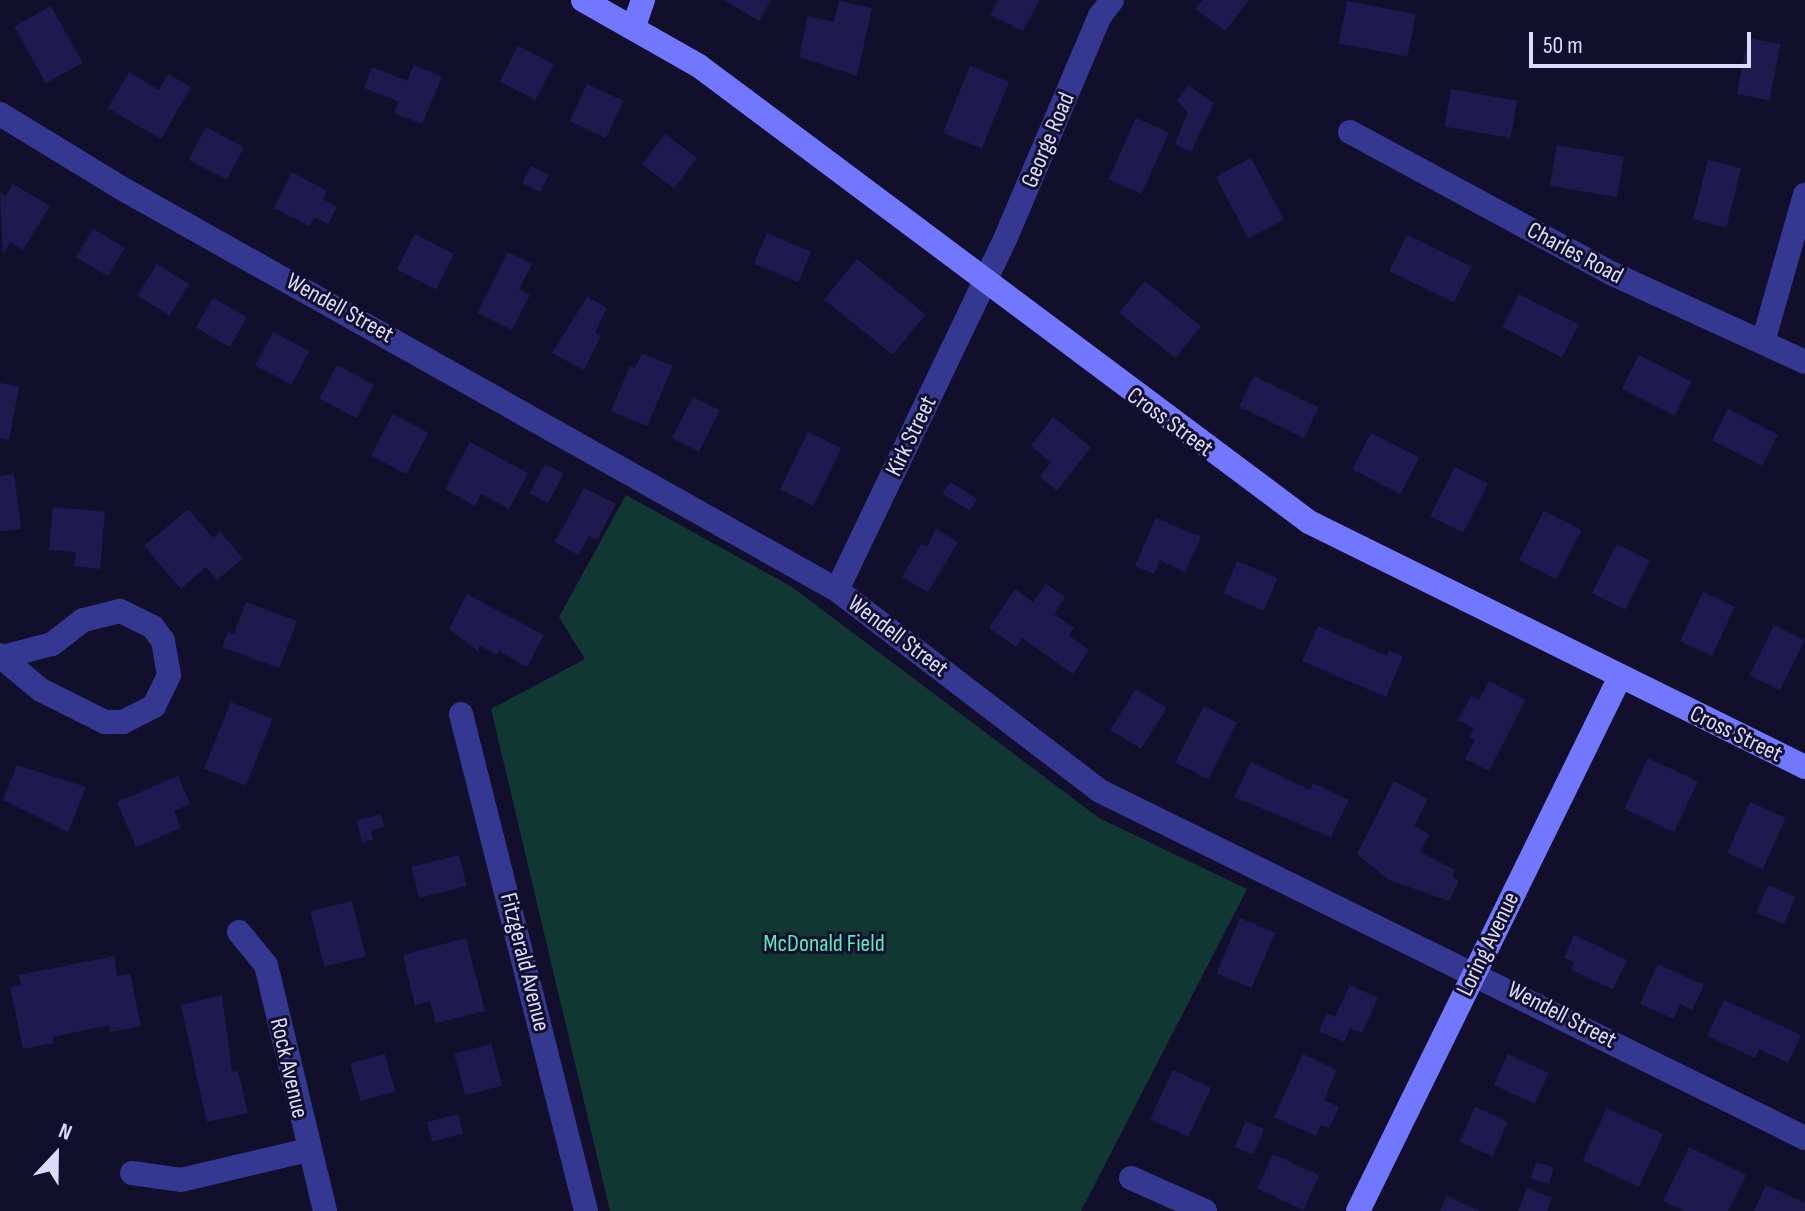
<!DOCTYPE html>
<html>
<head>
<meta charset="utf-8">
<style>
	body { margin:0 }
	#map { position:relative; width:1805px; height:1211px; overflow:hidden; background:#120f2d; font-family:"Sofia Sans Condensed",sans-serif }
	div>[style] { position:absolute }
	.green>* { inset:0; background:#113733 }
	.building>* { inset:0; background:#201950; transform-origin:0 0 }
	.street>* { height:24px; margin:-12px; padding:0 12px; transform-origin:12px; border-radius:12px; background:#353890 }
	.secondary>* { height:24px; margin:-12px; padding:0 12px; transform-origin:12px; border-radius:12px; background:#7178ff }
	span { translate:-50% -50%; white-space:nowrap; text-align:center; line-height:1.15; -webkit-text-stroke:6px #120f2d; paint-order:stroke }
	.street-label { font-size:24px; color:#dcdaff }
	.park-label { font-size:24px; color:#59ecbd }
	.north { position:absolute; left:16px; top:1115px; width:80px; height:80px; -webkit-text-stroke:6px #120f2d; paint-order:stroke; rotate:22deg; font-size:22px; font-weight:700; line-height:32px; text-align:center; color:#dcdaff }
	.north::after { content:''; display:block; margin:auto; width:28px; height:36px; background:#dcdaff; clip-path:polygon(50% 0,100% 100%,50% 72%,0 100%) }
	.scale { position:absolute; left:1529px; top:32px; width:222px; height:36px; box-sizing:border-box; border:4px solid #dcdaff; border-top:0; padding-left:10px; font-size:24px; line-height:28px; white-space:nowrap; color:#dcdaff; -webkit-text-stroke:6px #120f2d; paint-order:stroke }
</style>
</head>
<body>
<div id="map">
	<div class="green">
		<div style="clip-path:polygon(626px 495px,792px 587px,1099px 818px,1247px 889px,1081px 1211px,610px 1211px,491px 709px,585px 659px,559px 617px)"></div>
	</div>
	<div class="building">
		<div style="clip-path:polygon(724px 0,771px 0,759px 21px)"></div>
		<div style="clip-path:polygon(998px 0,1039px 0,1023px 31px,990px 15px)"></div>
		<div style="clip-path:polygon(1202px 0,1249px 0,1225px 31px,1196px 9px)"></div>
		<div style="clip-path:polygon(839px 1px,872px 8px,857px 76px,799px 57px,808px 16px,834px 22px)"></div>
		<div style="left:1347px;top:1px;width:70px;height:43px;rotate:11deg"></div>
		<div style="left:51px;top:6px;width:65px;height:42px;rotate:61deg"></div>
		<div style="left:1748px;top:38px;width:33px;height:57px;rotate:11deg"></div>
		<div style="left:518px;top:46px;width:40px;height:40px;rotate:27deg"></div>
		<div style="clip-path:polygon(414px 65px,442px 77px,422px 124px,394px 113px,399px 102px,364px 88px,372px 67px,407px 81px)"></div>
		<div style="left:970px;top:66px;width:42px;height:72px;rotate:22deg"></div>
		<div style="clip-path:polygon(129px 72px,159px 90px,168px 74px,191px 87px,161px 139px,108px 108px)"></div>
		<div style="left:587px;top:84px;width:40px;height:41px;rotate:25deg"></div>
		<div style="clip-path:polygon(1188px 85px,1214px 103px,1191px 152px,1175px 144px,1188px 112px,1177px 101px)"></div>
		<div style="left:1451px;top:89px;width:67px;height:38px;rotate:10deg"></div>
		<div style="left:1136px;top:118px;width:36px;height:67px;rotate:24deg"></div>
		<div style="left:206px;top:127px;width:43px;height:37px;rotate:28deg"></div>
		<div style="left:665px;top:134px;width:40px;height:38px;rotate:37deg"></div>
		<div style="left:1557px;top:145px;width:68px;height:41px;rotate:10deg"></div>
		<div style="left:1251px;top:158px;width:70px;height:40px;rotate:62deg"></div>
		<div style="left:1708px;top:160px;width:34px;height:61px;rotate:14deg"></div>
		<div style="left:531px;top:166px;width:20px;height:19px;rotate:27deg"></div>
		<div style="clip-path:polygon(292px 172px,327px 191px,323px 199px,337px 207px,328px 224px,314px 217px,310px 226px,274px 208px)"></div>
		<div style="clip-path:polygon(13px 184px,50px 206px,23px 250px,10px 242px,3px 254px,0 193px,6px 196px)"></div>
		<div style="left:93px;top:229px;width:37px;height:33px;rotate:31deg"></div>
		<div style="left:767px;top:233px;width:48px;height:33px;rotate:23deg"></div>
		<div style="left:415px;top:234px;width:44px;height:40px;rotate:27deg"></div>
		<div style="left:1407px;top:235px;width:72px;height:40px;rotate:26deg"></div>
		<div style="clip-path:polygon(508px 252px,532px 264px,519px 289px,530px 295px,512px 330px,477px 313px)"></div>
		<div style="left:857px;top:259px;width:88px;height:52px;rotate:39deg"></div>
		<div style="left:157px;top:264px;width:38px;height:37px;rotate:32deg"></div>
		<div style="left:1145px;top:281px;width:72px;height:41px;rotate:39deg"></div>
		<div style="left:1519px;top:294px;width:67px;height:37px;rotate:27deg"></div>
		<div style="clip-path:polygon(587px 297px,607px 308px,595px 333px,601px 336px,584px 370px,552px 353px)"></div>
		<div style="left:213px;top:298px;width:39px;height:34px;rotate:30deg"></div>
		<div style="left:273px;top:332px;width:41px;height:38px;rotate:28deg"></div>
		<div style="clip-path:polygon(642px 353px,673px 366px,647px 426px,611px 411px,630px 366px,635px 368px)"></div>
		<div style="left:1639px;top:355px;width:59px;height:38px;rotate:27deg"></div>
		<div style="left:337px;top:365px;width:42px;height:38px;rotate:28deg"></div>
		<div style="left:1254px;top:376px;width:72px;height:34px;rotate:26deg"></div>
		<div style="clip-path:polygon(0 383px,19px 386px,9px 440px,0 438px)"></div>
		<div style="left:693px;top:397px;width:30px;height:46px;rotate:27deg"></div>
		<div style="left:1728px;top:409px;width:56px;height:35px;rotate:27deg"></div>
		<div style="left:393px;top:414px;width:40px;height:47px;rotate:28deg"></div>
		<div style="clip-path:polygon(1053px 417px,1091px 447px,1057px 491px,1040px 477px,1051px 462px,1031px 446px)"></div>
		<div style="left:808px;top:432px;width:37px;height:64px;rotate:26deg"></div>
		<div style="left:1371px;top:433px;width:54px;height:41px;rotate:27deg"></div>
		<div style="clip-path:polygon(470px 442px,528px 473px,509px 509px,481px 494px,475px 506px,445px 489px)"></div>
		<div style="left:545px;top:464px;width:21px;height:33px;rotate:28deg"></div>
		<div style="left:1455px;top:467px;width:37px;height:55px;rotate:27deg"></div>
		<div style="clip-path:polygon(14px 474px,21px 529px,0 531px,0 476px)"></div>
		<div style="left:950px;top:482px;width:32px;height:14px;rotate:32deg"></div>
		<div style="clip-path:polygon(584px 488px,616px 504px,597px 540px,589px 536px,578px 555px,555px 542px)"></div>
		<div style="clip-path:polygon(53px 507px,105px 512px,100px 569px,74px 566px,76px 552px,49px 550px)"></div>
		<div style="clip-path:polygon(188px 509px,213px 538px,220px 532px,243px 558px,217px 580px,206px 567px,181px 589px,144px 546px)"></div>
		<div style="left:1544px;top:511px;width:42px;height:55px;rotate:27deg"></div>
		<div style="clip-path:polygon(1156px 518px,1201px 537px,1185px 572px,1160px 560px,1154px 574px,1135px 566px)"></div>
		<div style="clip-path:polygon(936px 529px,958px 542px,928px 592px,902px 577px,921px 544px,927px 547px)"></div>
		<div style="left:1617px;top:544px;width:37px;height:55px;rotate:27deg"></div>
		<div style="left:1237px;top:561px;width:44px;height:35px;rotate:23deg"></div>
		<div style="clip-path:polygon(1046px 584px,1065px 597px,1054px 614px,1074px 628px,1069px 636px,1089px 650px,1073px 674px,1022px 638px,1016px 647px,989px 628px,1015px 589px,1033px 602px)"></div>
		<div style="left:1703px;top:592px;width:35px;height:54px;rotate:25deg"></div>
		<div style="clip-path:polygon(467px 594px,544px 635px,527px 667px,499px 651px,497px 655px,480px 646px,478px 651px,449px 629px)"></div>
		<div style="clip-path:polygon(246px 602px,297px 621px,279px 668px,222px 647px,228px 632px,234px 634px)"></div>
		<div style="left:1774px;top:625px;width:34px;height:56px;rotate:26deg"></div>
		<div style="clip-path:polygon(1318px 626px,1387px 656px,1389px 651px,1403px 656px,1386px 697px,1302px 661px)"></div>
		<div style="clip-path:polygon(1489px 681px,1525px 700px,1489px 771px,1465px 759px,1475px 740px,1469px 737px,1474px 728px,1458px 720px,1471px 696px,1479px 700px)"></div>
		<div style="left:1136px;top:689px;width:36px;height:48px;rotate:32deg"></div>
		<div style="left:231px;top:702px;width:45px;height:72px;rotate:22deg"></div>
		<div style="left:1204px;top:706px;width:37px;height:63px;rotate:27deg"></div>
		<div style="left:1648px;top:758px;width:55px;height:56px;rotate:25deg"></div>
		<div style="clip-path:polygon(1251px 762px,1310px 790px,1313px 783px,1349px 800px,1331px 837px,1234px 797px)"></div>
		<div style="clip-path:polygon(17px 765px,86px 787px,68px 832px,3px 800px)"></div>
		<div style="clip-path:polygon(178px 776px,190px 804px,174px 811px,181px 828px,136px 847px,117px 802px)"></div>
		<div style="clip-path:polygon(1394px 781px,1428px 799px,1414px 826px,1429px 834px,1420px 852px,1455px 870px,1452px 877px,1459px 881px,1449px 901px,1389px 880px,1357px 854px)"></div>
		<div style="left:1750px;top:802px;width:39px;height:56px;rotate:24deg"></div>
		<div style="clip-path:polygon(381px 814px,384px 827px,371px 830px,373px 840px,362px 842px,357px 820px)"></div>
		<div style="left:459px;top:855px;width:32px;height:49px;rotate:76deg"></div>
		<div style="left:1768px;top:885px;width:30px;height:30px;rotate:23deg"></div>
		<div style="left:352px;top:901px;width:57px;height:43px;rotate:76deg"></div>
		<div style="left:1240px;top:918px;width:38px;height:60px;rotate:23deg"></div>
		<div style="clip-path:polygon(1574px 935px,1627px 960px,1613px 989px,1571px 970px,1574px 962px,1564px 958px)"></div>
		<div style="clip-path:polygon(466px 938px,485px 1011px,436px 1023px,430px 1001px,415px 1005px,403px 955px)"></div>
		<div style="clip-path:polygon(114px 956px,117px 976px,130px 974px,141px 1026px,110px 1032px,109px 1025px,53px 1037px,54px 1043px,23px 1049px,10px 987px,21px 985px,19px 975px)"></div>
		<div style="clip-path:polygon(1658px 964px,1704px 985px,1692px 1010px,1680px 1004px,1674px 1019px,1640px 1004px)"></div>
		<div style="clip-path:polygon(1350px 985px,1378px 998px,1362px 1033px,1350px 1028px,1344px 1042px,1319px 1031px,1327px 1013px,1335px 1017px)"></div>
		<div style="clip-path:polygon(222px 995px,232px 1072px,238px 1071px,248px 1113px,207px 1122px,181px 1005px)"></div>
		<div style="clip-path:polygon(1724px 1000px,1801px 1035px,1788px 1063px,1759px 1049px,1755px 1058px,1707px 1036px)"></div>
		<div style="left:491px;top:1044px;width:43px;height:38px;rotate:75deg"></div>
		<div style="left:385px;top:1054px;width:39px;height:36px;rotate:75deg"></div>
		<div style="clip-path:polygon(1303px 1054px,1337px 1070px,1324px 1100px,1339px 1107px,1329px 1128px,1321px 1125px,1316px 1136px,1274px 1117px)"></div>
		<div style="left:1508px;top:1054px;width:45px;height:34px;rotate:25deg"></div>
		<div style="left:1173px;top:1070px;width:42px;height:54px;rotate:25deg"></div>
		<div style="left:1475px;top:1107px;width:36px;height:38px;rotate:24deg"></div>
		<div style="left:1607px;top:1108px;width:62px;height:58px;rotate:25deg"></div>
		<div style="left:458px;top:1114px;width:20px;height:32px;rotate:75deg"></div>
		<div style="left:1246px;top:1121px;width:20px;height:28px;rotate:24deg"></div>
		<div style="clip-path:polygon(1689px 1147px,1746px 1175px,1728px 1211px,1684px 1211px,1663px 1201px)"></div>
		<div style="left:1273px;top:1154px;width:51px;height:38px;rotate:25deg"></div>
		<div style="left:1536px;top:1162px;width:19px;height:17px;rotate:18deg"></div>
		<div style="clip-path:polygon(1766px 1185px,1805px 1203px,1805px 1211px,1754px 1211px)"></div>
		<div style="clip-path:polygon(1527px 1188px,1552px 1198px,1547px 1211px,1518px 1211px)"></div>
		<div style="clip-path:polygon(1447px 1196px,1480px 1211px,1440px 1211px)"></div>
	</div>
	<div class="street">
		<div style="left:0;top:114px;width:144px;rotate:31.4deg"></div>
		<div style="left:123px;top:189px;width:819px;rotate:29.32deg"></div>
		<div style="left:837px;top:590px;width:331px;rotate:37.4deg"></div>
		<div style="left:1100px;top:791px;width:786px;rotate:26.21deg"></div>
		<div style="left:1350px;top:132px;width:299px;rotate:28.4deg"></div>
		<div style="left:1613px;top:274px;width:211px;rotate:24.6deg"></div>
		<div style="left:1763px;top:342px;width:153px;rotate:-74.1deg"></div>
		<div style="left:837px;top:590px;width:391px;rotate:-64.4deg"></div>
		<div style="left:1006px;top:237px;width:240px;rotate:-67deg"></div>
		<div style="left:1100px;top:16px;width:20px;rotate:-53deg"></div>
		<div style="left:0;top:655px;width:3px;rotate:45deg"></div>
		<div style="left:2px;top:657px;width:12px;rotate:42deg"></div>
		<div style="left:11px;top:665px;width:39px;rotate:40deg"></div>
		<div style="left:41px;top:690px;width:72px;rotate:26.6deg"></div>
		<div style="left:105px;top:722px;width:18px"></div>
		<div style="left:123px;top:722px;width:35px;rotate:-27deg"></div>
		<div style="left:154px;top:706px;width:34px;rotate:-64deg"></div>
		<div style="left:169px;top:675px;width:35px;rotate:-100deg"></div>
		<div style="left:163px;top:641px;width:17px;rotate:-126deg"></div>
		<div style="left:153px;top:627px;width:37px;rotate:-154deg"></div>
		<div style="left:120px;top:611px;width:38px;rotate:166deg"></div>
		<div style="left:83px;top:620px;width:39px;rotate:142deg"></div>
		<div style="left:52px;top:644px;width:52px;rotate:165.4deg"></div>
		<div style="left:461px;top:714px;width:512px;rotate:75.88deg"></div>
		<div style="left:239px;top:932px;width:43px;rotate:50.7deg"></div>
		<div style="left:266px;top:965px;width:253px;rotate:76.5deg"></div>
		<div style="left:132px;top:1173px;width:49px;rotate:8.1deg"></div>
		<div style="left:181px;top:1180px;width:130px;rotate:-13.3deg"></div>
		<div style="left:1131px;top:1178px;width:81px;rotate:24deg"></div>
	</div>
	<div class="secondary">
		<div style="left:583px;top:0;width:133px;rotate:29.6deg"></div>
		<div style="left:699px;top:66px;width:762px;rotate:36.78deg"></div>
		<div style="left:1309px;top:522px;width:553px;rotate:26.29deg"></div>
		<div style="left:634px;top:26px;width:28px;rotate:-71deg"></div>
		<div style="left:1358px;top:1211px;width:595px;rotate:-63.87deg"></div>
	</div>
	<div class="street-label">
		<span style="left:1048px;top:140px;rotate:-67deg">George Road</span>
		<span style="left:1575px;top:253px;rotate:28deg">Charles Road</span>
		<span style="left:340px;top:308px;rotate:29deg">Wendell Street</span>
		<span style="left:1170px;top:422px;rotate:36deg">Cross Street</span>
		<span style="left:911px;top:436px;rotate:-64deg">Kirk Street</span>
		<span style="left:898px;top:636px;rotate:37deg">Wendell Street</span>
		<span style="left:1736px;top:734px;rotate:26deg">Cross Street</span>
		<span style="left:1488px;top:944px;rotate:-64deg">Loring Avenue</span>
		<span style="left:525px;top:962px;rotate:76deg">Fitzgerald Avenue</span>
		<span style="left:1562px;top:1015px;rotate:27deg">Wendell Street</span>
		<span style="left:289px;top:1068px;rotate:77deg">Rock Avenue</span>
	</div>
	<div class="park-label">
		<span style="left:824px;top:944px">McDonald Field</span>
	</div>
	<div class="north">N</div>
	<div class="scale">50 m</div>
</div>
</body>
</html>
